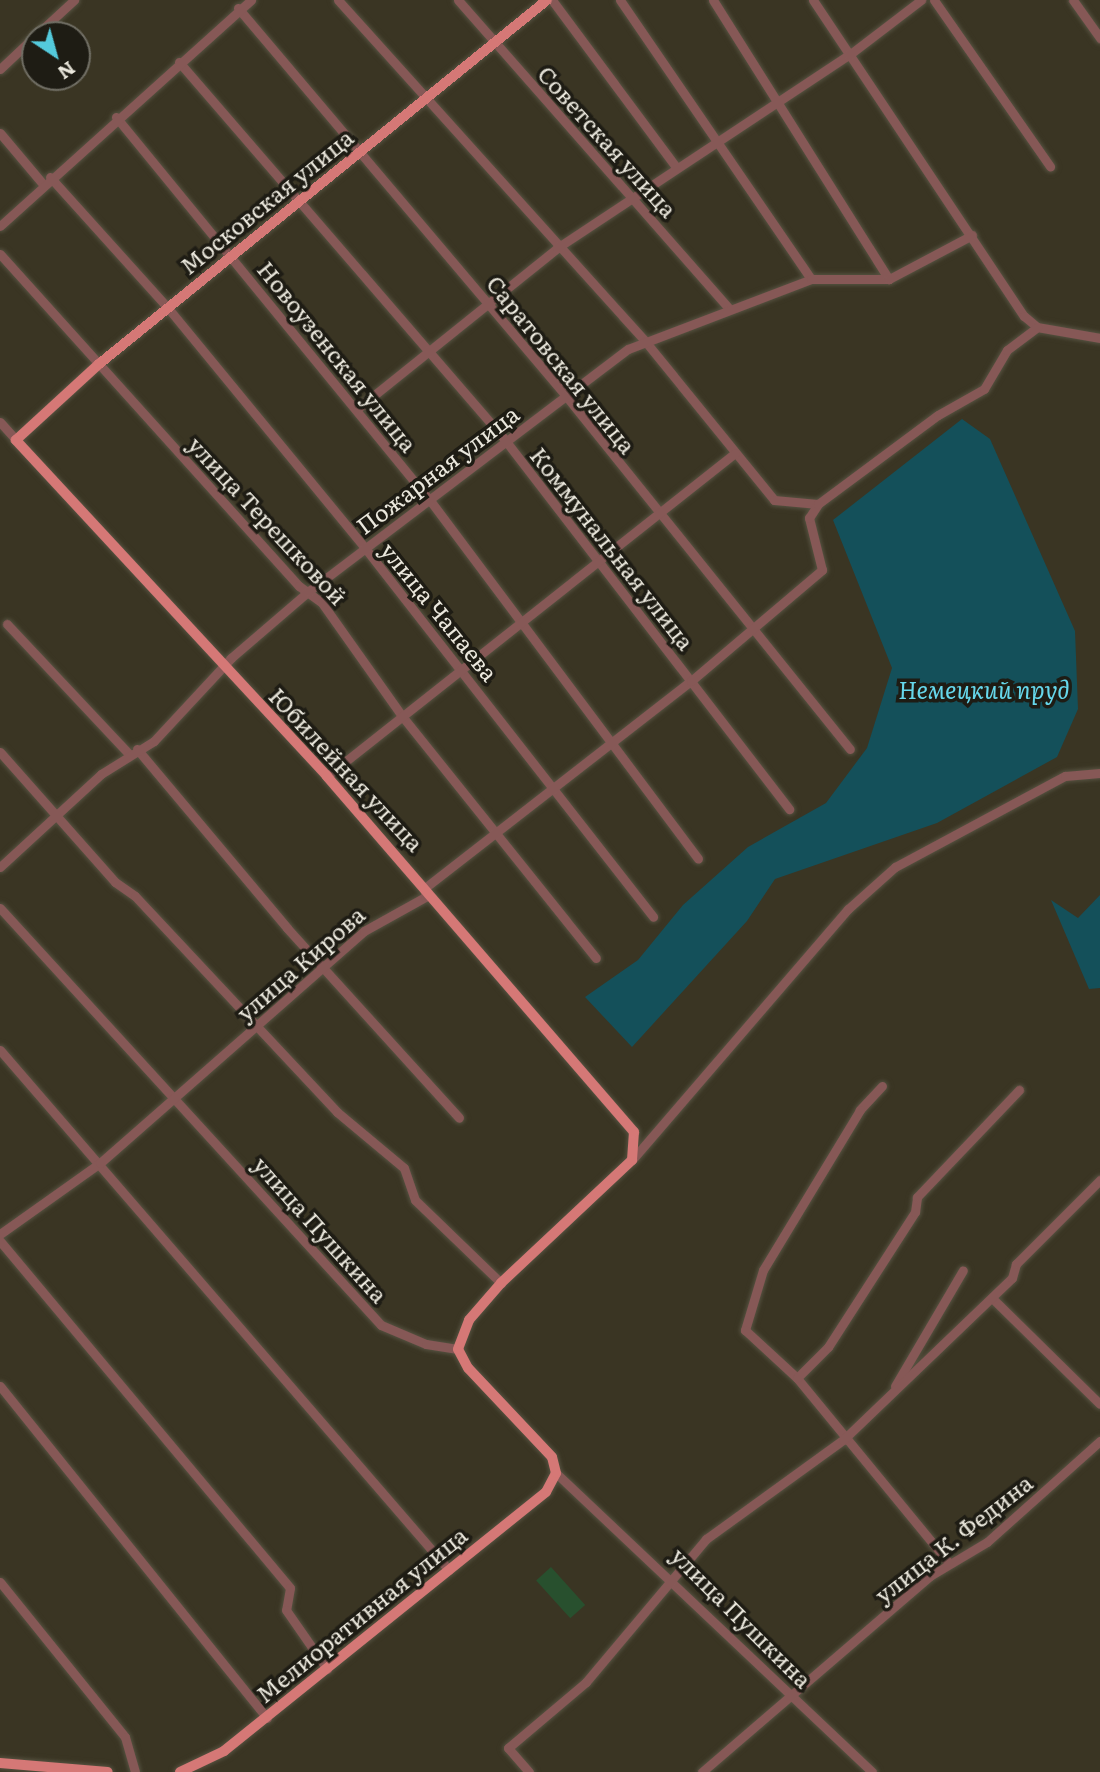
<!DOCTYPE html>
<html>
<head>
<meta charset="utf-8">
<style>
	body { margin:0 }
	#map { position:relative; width:1100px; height:1772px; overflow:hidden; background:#3a3523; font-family:Literata,serif }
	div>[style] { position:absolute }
	.green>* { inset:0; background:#28502e; transform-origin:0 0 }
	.water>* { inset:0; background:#14505a }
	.roads { filter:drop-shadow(0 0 2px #565241) drop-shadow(0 0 2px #565241) }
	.minor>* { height:9px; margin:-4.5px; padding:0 4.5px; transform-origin:4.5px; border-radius:4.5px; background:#865856 }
	.major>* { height:10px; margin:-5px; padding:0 5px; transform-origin:5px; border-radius:5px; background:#d57876 }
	span { translate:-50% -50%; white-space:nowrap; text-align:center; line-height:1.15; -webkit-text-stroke:7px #1e1c14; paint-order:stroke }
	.street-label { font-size:23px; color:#ebe8dd }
	.water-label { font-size:24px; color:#66d7eb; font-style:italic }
	.north { position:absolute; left:21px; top:21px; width:70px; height:70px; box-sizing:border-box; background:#1e1c14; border:2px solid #706e64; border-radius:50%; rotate:144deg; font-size:19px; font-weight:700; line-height:28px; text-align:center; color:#ebe8dd }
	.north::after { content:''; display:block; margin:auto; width:24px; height:32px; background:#54cadc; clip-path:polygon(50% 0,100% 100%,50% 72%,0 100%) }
</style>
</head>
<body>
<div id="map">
	<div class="green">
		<div style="left:551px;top:1567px;width:51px;height:20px;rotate:48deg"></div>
	</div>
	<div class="water">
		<div style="clip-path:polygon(962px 419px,990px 439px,1075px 631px,1078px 709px,1057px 757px,937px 823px,775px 879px,747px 921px,632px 1047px,585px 997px,638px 960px,683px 905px,748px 847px,826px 803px,867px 748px,892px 668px,833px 520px)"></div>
		<div style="clip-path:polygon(1100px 895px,1100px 988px,1089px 989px,1051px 900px,1078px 918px)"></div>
	</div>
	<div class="roads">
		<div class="minor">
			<div style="left:338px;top:0;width:459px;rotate:48deg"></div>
			<div style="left:645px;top:341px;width:205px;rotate:50.9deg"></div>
			<div style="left:774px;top:500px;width:44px;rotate:5.2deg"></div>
			<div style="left:458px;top:0;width:410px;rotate:48.7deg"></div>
			<div style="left:552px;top:0;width:208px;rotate:53.4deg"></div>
			<div style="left:620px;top:0;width:338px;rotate:55.6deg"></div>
			<div style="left:713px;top:0;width:330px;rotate:57.8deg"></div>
			<div style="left:813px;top:0;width:380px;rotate:56.3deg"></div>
			<div style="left:1024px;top:316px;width:17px;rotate:40deg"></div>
			<div style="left:1037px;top:327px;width:64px;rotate:9.9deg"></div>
			<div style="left:934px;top:0;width:203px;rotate:55.1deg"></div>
			<div style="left:1073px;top:0;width:47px;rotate:54.6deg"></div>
			<div style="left:238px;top:8px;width:508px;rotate:49.79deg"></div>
			<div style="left:566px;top:396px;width:453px;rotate:51.2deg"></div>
			<div style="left:36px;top:35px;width:52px;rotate:-42.6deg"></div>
			<div style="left:179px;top:62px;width:499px;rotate:49.2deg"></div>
			<div style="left:505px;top:440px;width:466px;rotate:52.4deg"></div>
			<div style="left:0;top:69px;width:48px;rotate:-43.3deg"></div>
			<div style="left:116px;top:117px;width:494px;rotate:50.7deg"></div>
			<div style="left:429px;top:499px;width:449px;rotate:53.2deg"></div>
			<div style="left:0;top:133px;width:67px;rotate:49.9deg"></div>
			<div style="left:50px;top:177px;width:176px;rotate:48deg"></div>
			<div style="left:168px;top:308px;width:310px;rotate:50.6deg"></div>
			<div style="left:365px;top:548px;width:468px;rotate:52deg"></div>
			<div style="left:0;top:226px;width:338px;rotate:-42deg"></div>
			<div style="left:0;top:254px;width:447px;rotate:48deg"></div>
			<div style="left:299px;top:586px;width:29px;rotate:36deg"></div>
			<div style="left:322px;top:603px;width:138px;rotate:54.7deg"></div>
			<div style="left:402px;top:716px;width:310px;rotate:51.3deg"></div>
			<div style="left:357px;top:409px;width:257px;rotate:-38.8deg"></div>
			<div style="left:557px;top:248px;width:350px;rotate:-33.5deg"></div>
			<div style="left:849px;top:55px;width:91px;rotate:-37.4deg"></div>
			<div style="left:0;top:422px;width:24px;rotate:48deg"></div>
			<div style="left:7px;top:624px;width:177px;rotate:46.8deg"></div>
			<div style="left:137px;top:749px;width:234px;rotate:50deg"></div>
			<div style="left:287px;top:928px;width:256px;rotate:47.8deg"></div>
			<div style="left:0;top:752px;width:174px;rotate:48.5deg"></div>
			<div style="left:115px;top:882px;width:24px;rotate:35deg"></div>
			<div style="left:135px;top:896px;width:296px;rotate:46.9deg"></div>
			<div style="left:337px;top:1112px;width:87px;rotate:39.9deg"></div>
			<div style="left:404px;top:1168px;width:34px;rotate:71deg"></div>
			<div style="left:415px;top:1200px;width:120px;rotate:44deg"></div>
			<div style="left:327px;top:776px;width:520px;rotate:-38.37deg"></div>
			<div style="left:0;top:867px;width:137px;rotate:-42.6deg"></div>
			<div style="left:101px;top:774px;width:62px;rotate:-31.9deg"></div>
			<div style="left:154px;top:741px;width:113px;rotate:-47.1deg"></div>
			<div style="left:231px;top:658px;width:103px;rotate:-40.7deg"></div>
			<div style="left:309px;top:591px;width:400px;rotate:-37.2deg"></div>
			<div style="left:628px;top:349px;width:196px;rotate:-20.9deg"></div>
			<div style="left:811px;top:279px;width:78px"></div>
			<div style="left:889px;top:279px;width:94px;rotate:-27.9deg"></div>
			<div style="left:0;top:908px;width:565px;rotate:47.58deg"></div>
			<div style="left:381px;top:1325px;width:49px;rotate:22.9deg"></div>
			<div style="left:426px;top:1344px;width:32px;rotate:9deg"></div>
			<div style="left:0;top:1050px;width:687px;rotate:49.19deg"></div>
			<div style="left:882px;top:1086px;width:33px;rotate:133deg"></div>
			<div style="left:860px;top:1110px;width:187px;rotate:121.2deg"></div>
			<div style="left:763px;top:1270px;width:63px;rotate:106.7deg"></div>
			<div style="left:745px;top:1330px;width:71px;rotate:42.7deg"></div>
			<div style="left:797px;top:1378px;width:238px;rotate:50.6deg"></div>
			<div style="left:632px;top:1160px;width:331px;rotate:-49.3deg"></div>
			<div style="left:848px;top:909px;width:63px;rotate:-41.8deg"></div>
			<div style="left:895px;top:867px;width:193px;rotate:-28.2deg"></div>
			<div style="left:1065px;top:776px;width:35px;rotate:-5deg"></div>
			<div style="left:0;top:1234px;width:123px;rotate:-35.4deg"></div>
			<div style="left:100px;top:1163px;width:351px;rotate:-41.3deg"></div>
			<div style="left:364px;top:931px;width:70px;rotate:-29.1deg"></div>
			<div style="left:425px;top:897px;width:10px;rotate:-84deg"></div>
			<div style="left:426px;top:887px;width:336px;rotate:-37.9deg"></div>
			<div style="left:691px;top:681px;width:172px;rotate:-40.3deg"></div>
			<div style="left:822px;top:570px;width:54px;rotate:-104deg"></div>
			<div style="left:809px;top:518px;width:17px;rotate:-57deg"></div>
			<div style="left:818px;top:504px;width:149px;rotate:-36.6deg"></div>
			<div style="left:938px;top:415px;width:53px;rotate:-29.5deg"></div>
			<div style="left:984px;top:389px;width:45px;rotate:-59.5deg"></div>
			<div style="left:1007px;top:350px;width:38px;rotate:-37deg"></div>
			<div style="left:0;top:1241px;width:452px;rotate:50.1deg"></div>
			<div style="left:290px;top:1588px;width:22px;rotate:100deg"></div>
			<div style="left:286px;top:1610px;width:72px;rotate:55.2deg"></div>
			<div style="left:992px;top:1298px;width:151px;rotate:44.5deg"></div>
			<div style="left:797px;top:1378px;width:44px;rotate:-45deg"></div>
			<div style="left:828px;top:1347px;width:161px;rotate:-57.2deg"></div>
			<div style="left:915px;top:1212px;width:15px;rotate:-82deg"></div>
			<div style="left:917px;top:1197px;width:148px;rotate:-46.4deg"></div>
			<div style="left:0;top:1386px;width:426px;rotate:51.2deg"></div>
			<div style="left:895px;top:1386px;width:134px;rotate:-59.6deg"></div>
			<div style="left:556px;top:1473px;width:435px;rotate:43.4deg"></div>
			<div style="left:0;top:1582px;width:199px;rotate:51.1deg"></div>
			<div style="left:125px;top:1737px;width:36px;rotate:74deg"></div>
			<div style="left:529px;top:1772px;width:32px;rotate:-131deg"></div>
			<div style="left:508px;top:1748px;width:102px;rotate:-40.2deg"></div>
			<div style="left:586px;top:1682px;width:187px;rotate:-50deg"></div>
			<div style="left:706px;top:1539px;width:169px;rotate:-35.9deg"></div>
			<div style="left:843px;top:1440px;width:234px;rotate:-43.8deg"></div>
			<div style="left:1012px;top:1278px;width:15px;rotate:-74deg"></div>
			<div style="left:1016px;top:1264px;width:119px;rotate:-45deg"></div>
			<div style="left:702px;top:1772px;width:301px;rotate:-40.7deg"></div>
			<div style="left:930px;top:1576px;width:66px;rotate:-30.8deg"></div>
			<div style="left:987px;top:1542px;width:152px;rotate:-41.8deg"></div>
		</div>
		<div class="major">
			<div style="left:0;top:1763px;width:108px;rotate:4.8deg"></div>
			<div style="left:180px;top:1772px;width:49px;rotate:-25.5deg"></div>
			<div style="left:224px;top:1751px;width:413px;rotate:-38.8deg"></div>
			<div style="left:546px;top:1492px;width:21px;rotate:-62deg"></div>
			<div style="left:556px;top:1473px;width:16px;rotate:-104deg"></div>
			<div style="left:552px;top:1457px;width:122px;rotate:-133.3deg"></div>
			<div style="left:468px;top:1368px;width:21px;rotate:-118deg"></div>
			<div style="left:458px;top:1349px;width:31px;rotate:-69deg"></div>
			<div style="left:469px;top:1320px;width:49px;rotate:-49.1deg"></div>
			<div style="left:501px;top:1283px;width:180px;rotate:-43.2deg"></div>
			<div style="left:632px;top:1160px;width:28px;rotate:-86deg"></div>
			<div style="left:634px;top:1132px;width:470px;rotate:-130.8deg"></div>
			<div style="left:327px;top:776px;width:458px;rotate:-132.8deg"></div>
			<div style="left:16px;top:440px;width:113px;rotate:-42.5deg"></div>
			<div style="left:99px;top:364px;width:577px;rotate:-39.09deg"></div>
		</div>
	</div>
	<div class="street-label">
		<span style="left:608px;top:141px;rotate:48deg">Советская улица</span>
		<span style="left:266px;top:201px;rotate:-39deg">Московская улица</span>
		<span style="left:338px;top:356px;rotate:51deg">Новоузенская улица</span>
		<span style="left:562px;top:364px;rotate:51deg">Саратовская улица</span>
		<span style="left:437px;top:469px;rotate:-37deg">Пожарная улица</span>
		<span style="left:268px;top:520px;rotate:47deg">улица Терешковой</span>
		<span style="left:613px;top:548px;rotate:52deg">Коммунальная улица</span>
		<span style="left:440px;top:611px;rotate:51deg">улица Чапаева</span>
		<span style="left:347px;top:769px;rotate:47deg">Юбилейная улица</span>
		<span style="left:300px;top:963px;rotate:-41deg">улица Кирова</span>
		<span style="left:321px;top:1229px;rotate:48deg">улица Пушкина</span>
		<span style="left:953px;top:1538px;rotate:-38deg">улица К. Федина</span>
		<span style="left:361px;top:1614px;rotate:-39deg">Мелиоративная улица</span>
		<span style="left:742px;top:1617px;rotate:45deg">улица Пушкина</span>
	</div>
	<div class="water-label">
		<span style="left:984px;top:689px">Немецкий пруд</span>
	</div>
	<div class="north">N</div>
</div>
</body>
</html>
